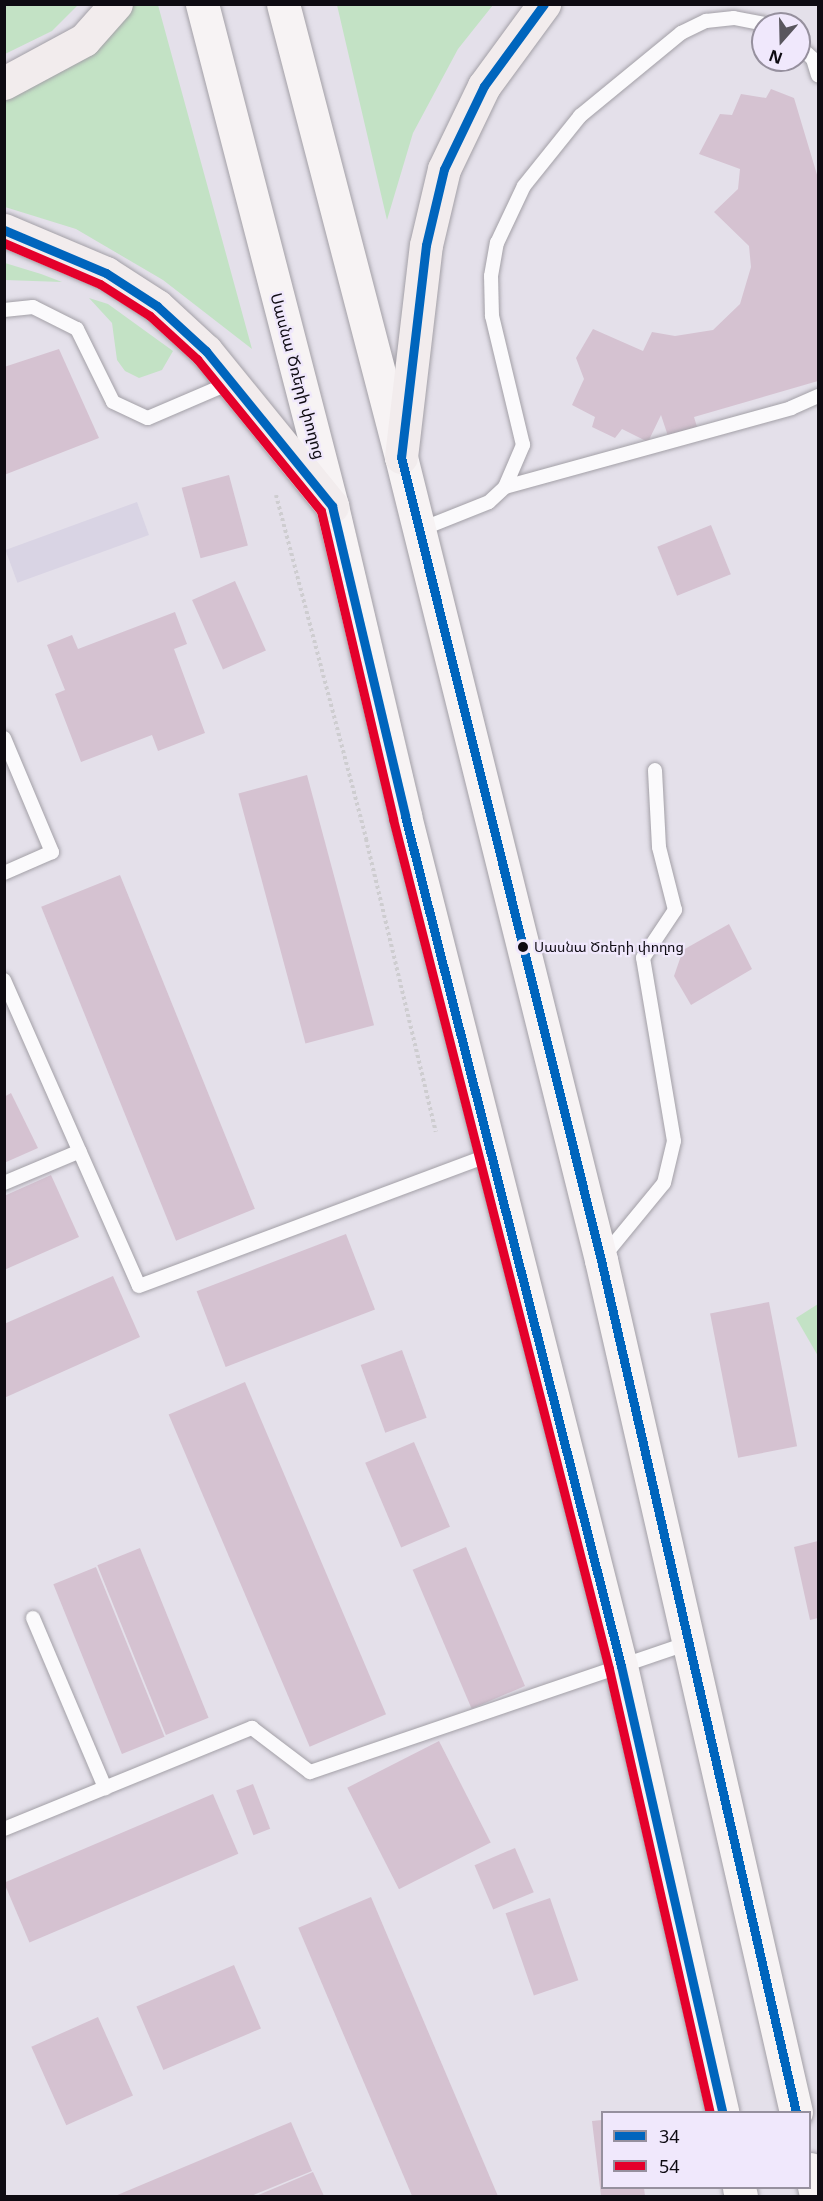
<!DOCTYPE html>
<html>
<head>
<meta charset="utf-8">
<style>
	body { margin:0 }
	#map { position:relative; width:823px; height:2201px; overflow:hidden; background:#e4e0ea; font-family:"Noto Sans","Noto Sans Armenian",sans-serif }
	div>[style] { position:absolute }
	.industrial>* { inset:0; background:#d9d4e4; transform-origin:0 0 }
	.green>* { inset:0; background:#c3e2c5 }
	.building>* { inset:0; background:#d5c2d1; transform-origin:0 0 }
	.path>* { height:4px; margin-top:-2px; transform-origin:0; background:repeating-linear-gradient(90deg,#cecdd0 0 3px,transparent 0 6px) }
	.roads { filter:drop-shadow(0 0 2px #a3a0a7) drop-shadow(0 0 2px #a3a0a7) }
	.lane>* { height:14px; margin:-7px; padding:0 7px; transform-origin:7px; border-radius:7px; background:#fbfafc }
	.secondary>* { height:33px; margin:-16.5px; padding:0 16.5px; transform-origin:16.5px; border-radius:16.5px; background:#f7f3f4 }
	.primary>* { height:33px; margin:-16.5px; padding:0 16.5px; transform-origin:16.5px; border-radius:16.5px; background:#f2eced }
	.bus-1>* { height:9px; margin:-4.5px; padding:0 4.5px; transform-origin:4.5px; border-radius:4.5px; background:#0065bd }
	.bus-2>* { height:9px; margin:-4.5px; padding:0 4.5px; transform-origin:4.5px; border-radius:4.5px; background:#e4002b }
	.dots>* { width:16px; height:16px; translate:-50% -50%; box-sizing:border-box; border:3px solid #f0e8fc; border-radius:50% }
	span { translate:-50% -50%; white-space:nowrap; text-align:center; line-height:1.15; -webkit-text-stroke:4.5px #f0e8fc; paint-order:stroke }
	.bus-label { font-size:14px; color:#0e0b12 }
	.left { translate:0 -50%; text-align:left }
	.street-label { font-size:16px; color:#0e0b12 }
	.frame { position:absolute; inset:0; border:6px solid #0e0b12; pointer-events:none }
	.legend { position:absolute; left:601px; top:2111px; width:210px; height:78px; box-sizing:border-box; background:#f0e8fc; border:2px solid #96909e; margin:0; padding:8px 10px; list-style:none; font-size:18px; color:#0e0b12 }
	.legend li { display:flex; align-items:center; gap:12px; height:30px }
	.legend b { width:30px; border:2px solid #96909e }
	.north { position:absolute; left:751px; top:12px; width:60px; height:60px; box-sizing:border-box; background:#f0e8fc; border:2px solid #96909e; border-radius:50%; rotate:200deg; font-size:16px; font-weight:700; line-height:24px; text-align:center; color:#0e0b12 }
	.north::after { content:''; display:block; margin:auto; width:21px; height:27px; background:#59565e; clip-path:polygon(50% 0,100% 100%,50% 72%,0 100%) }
</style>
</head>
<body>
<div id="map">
	<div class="industrial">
		<div style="left:137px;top:502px;width:35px;height:140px;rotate:70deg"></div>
	</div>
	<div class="green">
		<div style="clip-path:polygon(5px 4px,78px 4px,78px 5px,52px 31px,5px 54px)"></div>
		<div style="clip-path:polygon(132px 5px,158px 5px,252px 349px,163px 280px,76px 229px,5px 207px,5px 100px,77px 55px)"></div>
		<div style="clip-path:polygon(337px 5px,493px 5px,458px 49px,413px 133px,387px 220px)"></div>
		<div style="clip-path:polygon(5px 263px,41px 274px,62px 282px,5px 280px)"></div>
		<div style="clip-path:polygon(89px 298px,108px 304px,173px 351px,162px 370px,139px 378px,125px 371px,117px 360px,112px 323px)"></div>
		<div style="clip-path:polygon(818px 1304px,818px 1356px,796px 1318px)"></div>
	</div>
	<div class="building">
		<div style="clip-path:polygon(771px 89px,794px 98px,818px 178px,818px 381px,694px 417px,698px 430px,669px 439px,661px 415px,648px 442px,622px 429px,615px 438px,592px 427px,595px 417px,572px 405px,584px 379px,576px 358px,593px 329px,643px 351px,652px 332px,675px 336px,713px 330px,740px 304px,751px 267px,749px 246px,714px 212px,738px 189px,740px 169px,699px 154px,720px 114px,732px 115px,741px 94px,766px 98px)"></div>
		<div style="clip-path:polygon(59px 349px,99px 438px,4px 475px,4px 367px)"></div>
		<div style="left:229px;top:475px;width:73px;height:49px;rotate:75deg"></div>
		<div style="left:711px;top:525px;width:53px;height:58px;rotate:68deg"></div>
		<div style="left:235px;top:581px;width:76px;height:47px;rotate:66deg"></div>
		<div style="clip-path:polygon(175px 612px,187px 644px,174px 649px,205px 733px,158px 751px,152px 735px,81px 762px,55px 694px,65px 690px,47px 645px,72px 635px,78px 649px)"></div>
		<div style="left:307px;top:775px;width:259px;height:71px;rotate:75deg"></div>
		<div style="left:120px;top:875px;width:360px;height:85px;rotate:68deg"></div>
		<div style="clip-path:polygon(729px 924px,752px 969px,691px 1005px,674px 976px,683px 950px)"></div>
		<div style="clip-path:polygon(11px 1093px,38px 1148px,4px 1163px,4px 1097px)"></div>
		<div style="clip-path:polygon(51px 1175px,79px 1237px,4px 1270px,4px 1196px)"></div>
		<div style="left:346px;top:1234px;width:81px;height:160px;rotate:69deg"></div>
		<div style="clip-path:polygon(113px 1276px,140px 1337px,4px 1398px,4px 1324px)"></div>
		<div style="left:769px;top:1302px;width:147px;height:60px;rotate:79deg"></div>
		<div style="left:402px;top:1350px;width:72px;height:44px;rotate:70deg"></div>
		<div style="left:245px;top:1382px;width:361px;height:83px;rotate:67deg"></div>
		<div style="left:414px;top:1442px;width:92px;height:53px;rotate:67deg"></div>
		<div style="clip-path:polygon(818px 1541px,818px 1618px,810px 1620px,794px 1547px)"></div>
		<div style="left:466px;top:1547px;width:151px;height:58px;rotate:67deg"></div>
		<div style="left:140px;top:1548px;width:183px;height:46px;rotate:68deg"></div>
		<div style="left:96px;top:1567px;width:183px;height:46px;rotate:68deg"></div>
		<div style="left:439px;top:1741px;width:114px;height:103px;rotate:63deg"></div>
		<div style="left:253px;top:1784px;width:48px;height:18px;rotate:69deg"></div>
		<div style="left:213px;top:1794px;width:65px;height:227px;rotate:67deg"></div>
		<div style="left:515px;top:1848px;width:48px;height:44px;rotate:67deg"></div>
		<div style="left:371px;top:1897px;width:326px;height:79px;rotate:67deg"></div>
		<div style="left:550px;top:1898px;width:87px;height:47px;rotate:71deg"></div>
		<div style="left:234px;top:1965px;width:69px;height:106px;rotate:67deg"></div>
		<div style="left:98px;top:2017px;width:86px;height:73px;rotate:66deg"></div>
		<div style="clip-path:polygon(602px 2120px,602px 2188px,644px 2188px,645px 2196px,601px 2196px,592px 2121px)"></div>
		<div style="clip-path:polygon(291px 2122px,312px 2171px,251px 2196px,115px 2196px)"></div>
		<div style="clip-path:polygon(313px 2172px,324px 2196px,256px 2196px)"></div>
	</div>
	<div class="path">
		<div style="left:276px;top:495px;width:356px;rotate:75.3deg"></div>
		<div style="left:366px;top:839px;width:301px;rotate:76.6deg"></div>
	</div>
	<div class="roads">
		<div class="lane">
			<div style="left:799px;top:46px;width:19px;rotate:43deg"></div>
			<div style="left:813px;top:59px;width:17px;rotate:73deg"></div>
			<div style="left:4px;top:310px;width:29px;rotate:-6deg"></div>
			<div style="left:33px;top:307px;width:49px;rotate:26.6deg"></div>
			<div style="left:77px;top:329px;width:81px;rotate:63.7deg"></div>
			<div style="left:113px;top:402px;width:38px;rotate:25deg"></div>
			<div style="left:148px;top:418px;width:91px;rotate:-23.2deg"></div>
			<div style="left:505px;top:487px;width:297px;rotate:-15.4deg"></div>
			<div style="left:791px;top:408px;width:30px;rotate:-24deg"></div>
			<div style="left:419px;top:530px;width:75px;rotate:-21.8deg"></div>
			<div style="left:489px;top:502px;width:22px;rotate:-43deg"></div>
			<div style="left:505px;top:487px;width:46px;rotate:-66.8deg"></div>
			<div style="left:523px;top:445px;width:133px;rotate:-103.5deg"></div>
			<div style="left:492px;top:316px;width:40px;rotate:-91.4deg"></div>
			<div style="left:491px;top:276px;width:34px;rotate:-80deg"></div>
			<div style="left:497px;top:243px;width:63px;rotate:-64.7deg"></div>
			<div style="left:524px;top:186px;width:90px;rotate:-51.3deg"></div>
			<div style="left:580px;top:116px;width:131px;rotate:-39.4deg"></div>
			<div style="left:681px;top:33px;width:28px;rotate:-26deg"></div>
			<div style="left:706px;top:21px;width:28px;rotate:-6deg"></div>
			<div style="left:734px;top:18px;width:31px;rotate:11deg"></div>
			<div style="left:4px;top:738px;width:124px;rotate:67.2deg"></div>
			<div style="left:52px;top:852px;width:52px;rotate:156.4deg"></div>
			<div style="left:4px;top:980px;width:334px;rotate:66.2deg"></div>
			<div style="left:139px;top:1286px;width:377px;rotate:-20.5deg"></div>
			<div style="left:4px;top:1183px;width:82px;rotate:-22.8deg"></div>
			<div style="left:604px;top:1256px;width:94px;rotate:-50.6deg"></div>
			<div style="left:664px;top:1183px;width:43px;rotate:-76.6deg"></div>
			<div style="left:674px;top:1141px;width:186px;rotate:-99.6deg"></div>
			<div style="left:643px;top:958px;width:58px;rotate:-56.3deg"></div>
			<div style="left:675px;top:910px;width:65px;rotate:-104.3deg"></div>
			<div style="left:659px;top:847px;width:77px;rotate:-93deg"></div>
			<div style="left:33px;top:1618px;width:185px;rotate:67deg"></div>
			<div style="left:4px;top:1829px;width:268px;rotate:-22.2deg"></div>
			<div style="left:252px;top:1728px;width:73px;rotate:37.2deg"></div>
			<div style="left:310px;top:1772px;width:398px;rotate:-18.8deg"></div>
		</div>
		<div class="secondary">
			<div style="left:202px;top:4px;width:519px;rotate:75.48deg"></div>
			<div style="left:332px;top:506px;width:318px;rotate:76.7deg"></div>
			<div style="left:405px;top:816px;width:877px;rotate:75.74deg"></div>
			<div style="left:621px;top:1666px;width:457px;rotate:77.2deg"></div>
			<div style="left:283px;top:4px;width:468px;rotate:75.4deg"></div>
			<div style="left:401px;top:457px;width:828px;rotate:76.01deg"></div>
			<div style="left:601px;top:1260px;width:874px;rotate:77.11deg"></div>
			<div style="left:810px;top:2169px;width:28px;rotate:77deg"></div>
			<div style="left:739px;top:2188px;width:8px;rotate:76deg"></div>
		</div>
		<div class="primary">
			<div style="left:4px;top:83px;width:91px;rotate:-28.3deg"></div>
			<div style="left:84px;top:40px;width:48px;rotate:-48.4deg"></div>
			<div style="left:4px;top:230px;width:111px;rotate:22.9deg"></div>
			<div style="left:106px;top:273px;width:61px;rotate:32.9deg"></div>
			<div style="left:157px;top:306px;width:67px;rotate:42.6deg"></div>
			<div style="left:206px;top:351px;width:200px;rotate:50.9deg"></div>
			<div style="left:401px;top:457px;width:213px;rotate:-83.3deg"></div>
			<div style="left:426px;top:245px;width:78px;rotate:-76.7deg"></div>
			<div style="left:444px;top:169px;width:92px;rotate:-64.3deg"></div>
			<div style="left:484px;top:86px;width:102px;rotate:-53.8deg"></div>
		</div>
	</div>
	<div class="bus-1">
		<div style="left:544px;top:4px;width:102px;rotate:126.2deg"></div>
		<div style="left:484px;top:86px;width:92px;rotate:115.7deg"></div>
		<div style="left:444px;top:169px;width:78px;rotate:103.3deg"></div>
		<div style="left:426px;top:245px;width:213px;rotate:96.7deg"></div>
		<div style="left:401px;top:457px;width:828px;rotate:76.01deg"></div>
		<div style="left:601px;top:1260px;width:874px;rotate:77.11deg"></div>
		<div style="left:4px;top:230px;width:111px;rotate:22.9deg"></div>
		<div style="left:106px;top:273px;width:61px;rotate:32.9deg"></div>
		<div style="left:157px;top:306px;width:67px;rotate:42.6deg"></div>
		<div style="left:206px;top:351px;width:200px;rotate:50.9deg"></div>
		<div style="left:332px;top:506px;width:318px;rotate:76.7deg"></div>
		<div style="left:405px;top:816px;width:877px;rotate:75.74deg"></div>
		<div style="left:621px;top:1666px;width:457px;rotate:77.2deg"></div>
	</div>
	<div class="bus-2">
		<div style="left:4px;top:243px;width:104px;rotate:23.1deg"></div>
		<div style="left:100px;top:284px;width:59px;rotate:32.6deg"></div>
		<div style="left:150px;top:316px;width:64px;rotate:42.5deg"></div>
		<div style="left:197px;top:359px;width:196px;rotate:50.8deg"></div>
		<div style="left:321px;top:511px;width:316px;rotate:76.8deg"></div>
		<div style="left:393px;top:819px;width:877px;rotate:75.74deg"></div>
		<div style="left:609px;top:1669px;width:454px;rotate:77.2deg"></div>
	</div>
	<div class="dots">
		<div style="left:523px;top:947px;background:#0e0b12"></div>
	</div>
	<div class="bus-label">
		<span class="left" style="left:534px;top:947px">Սասնա Ծռերի փողոց</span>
	</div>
	<div class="street-label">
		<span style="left:298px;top:376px;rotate:75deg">Սասնա Ծռերի փողոց</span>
	</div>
	<div class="frame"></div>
	<ul class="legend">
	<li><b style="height:8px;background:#0065bd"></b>34</li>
	<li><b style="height:8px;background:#e4002b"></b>54</li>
	</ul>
	<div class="north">N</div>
</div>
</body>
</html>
